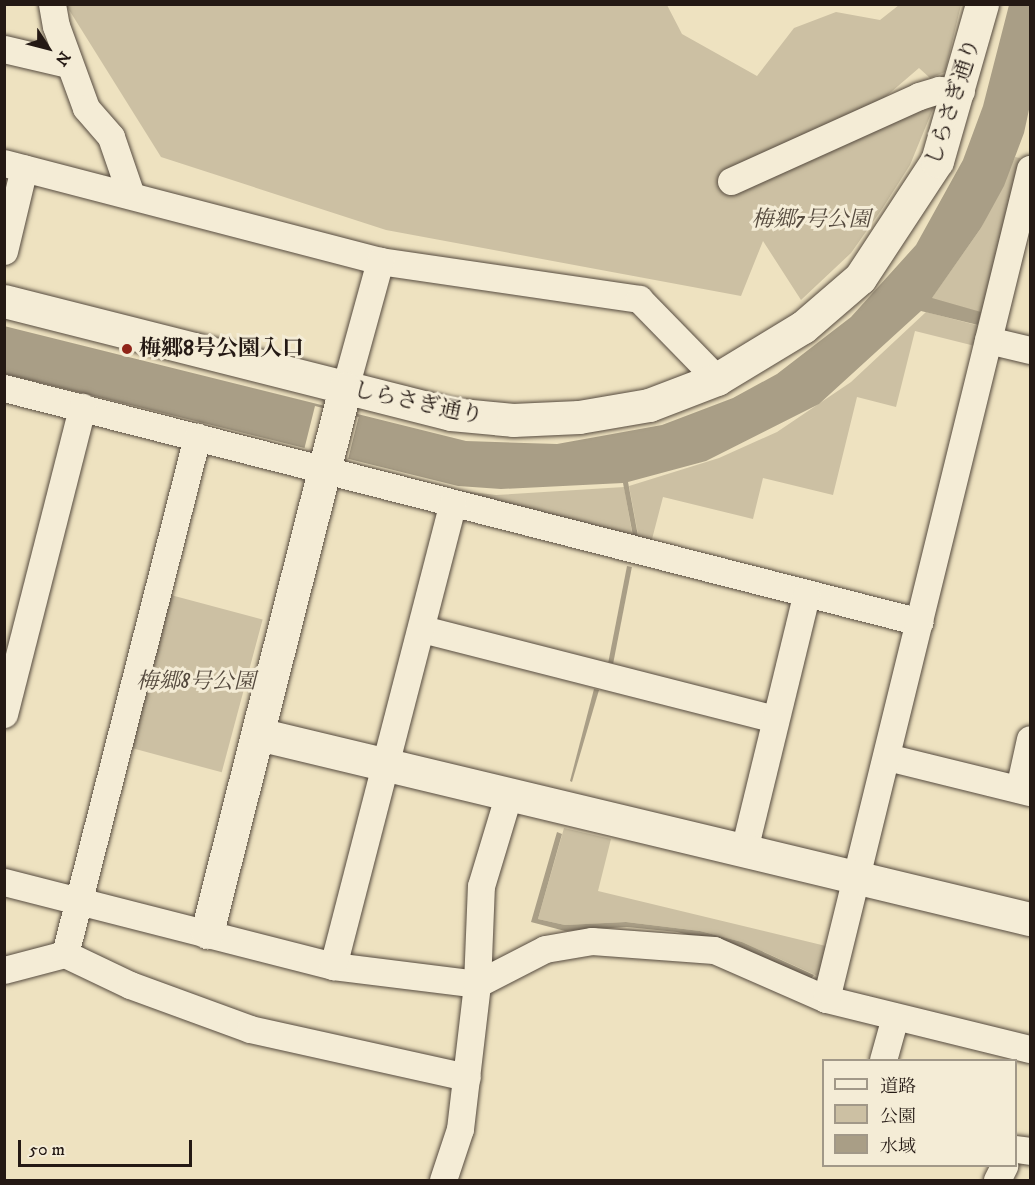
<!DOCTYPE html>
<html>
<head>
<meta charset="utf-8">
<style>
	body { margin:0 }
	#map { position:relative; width:1035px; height:1185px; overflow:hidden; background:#eee2c0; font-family:"IM FELL DW Pica","Noto Serif JP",serif }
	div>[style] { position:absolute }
	.green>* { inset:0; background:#ccc0a3; transform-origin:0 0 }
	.water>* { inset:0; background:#a99e86; transform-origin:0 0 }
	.pier>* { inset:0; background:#eee2c0; transform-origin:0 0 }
	.roads { filter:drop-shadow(0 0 2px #564b3f) drop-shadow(0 0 2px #564b3f) }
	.minor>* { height:27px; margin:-13.5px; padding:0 13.5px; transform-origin:13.5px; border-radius:13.5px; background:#f4ecd6 }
	.tertiary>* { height:33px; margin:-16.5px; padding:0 16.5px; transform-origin:16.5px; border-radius:16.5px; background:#f4ecd6 }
	.dots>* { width:16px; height:16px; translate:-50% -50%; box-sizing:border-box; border:3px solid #f4ecd6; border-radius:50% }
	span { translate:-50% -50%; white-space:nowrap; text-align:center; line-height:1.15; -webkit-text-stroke:6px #f4ecd6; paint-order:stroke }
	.street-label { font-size:22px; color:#241914 }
	.park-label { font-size:22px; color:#564b3f; font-style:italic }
	.poi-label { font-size:22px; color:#241914; font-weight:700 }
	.left { translate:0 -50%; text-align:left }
	.frame { position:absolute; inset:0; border:6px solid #241914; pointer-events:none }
	.legend { position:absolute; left:822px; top:1059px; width:195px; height:108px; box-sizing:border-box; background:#f4ecd6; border:2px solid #a19888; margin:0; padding:8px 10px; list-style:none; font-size:18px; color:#241914 }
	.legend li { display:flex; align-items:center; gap:12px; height:30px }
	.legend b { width:30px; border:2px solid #a19888 }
	.north { position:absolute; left:18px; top:18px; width:60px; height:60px; -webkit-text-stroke:4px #f4ecd6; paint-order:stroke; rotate:126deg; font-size:16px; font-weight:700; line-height:24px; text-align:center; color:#241914 }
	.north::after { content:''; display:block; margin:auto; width:21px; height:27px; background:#241914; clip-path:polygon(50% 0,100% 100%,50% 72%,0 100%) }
	.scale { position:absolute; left:18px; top:1140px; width:174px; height:27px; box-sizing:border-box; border:3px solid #241914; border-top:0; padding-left:8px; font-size:18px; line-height:21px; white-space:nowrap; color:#241914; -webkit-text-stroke:4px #f4ecd6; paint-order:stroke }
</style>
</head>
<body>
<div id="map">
	<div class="green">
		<div style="clip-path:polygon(66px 5px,667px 5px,682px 34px,757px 76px,794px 28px,836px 12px,880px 20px,899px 5px,961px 5px,945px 72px,930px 78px,919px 68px,813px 159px,935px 104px,910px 165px,882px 209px,851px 253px,801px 300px,763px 241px,741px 296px,386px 230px,161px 157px)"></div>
		<div style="clip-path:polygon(1015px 157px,1020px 158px,983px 313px,931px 299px,981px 228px)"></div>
		<div style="clip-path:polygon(926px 312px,980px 326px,975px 346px,915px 331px,896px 407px,857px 397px,833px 495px,763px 478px,753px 519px,663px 497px,651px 543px,639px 540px,629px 486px,719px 458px,777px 432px,851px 382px)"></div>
		<div style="clip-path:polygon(624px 487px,633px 538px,447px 489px,496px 495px)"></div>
		<div style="left:167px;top:594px;width:99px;height:158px;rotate:15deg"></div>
		<div style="clip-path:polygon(564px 828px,611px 839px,598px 891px,830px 947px,822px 978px,742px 942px,700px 931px,626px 922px,565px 925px,538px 919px)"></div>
	</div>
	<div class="water">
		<div style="clip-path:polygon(1009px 5px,1030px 5px,1030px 105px,1024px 133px,1004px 186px,981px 228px,932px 298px,981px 312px,978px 325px,921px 311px,819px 404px,706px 461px,628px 482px,638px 536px,633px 536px,623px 483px,501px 489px,458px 486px,5px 374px,4px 326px,466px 441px,557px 444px,662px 425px,733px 398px,777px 374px,851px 317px,916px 245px,963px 160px,983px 106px)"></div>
		<div style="left:627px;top:566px;width:5px;height:98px;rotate:11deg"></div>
		<div style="clip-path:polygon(594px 689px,599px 690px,572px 782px,570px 781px)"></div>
		<div style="clip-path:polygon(557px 832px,562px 834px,538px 919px,565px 925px,626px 922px,700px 931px,742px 942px,814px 975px,810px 980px,742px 948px,677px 932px,627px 927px,565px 931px,531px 922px)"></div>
	</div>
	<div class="pier">
		<div style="left:315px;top:406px;width:45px;height:44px;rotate:14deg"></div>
	</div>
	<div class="roads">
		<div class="minor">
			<div style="left:52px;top:4px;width:22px;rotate:80deg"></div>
			<div style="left:56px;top:26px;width:87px;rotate:69.9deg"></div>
			<div style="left:86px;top:108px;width:38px;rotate:49deg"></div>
			<div style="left:111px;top:137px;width:61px;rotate:71deg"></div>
			<div style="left:4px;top:49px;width:66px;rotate:13.2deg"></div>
			<div style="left:4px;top:163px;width:389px;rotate:14.6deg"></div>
			<div style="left:380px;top:261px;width:262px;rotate:8.3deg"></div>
			<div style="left:639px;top:299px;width:112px;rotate:45.7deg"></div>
			<div style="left:731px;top:181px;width:206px;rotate:-24.3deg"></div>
			<div style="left:919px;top:96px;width:21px;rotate:-17deg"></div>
			<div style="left:939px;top:90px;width:22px;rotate:3deg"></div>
			<div style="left:4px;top:251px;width:85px;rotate:-76.5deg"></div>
			<div style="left:988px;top:340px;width:43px;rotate:13.4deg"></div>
			<div style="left:4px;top:388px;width:945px;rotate:14.33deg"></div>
			<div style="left:345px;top:388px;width:132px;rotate:-74.6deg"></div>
			<div style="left:422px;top:629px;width:364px;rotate:14.3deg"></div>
			<div style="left:4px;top:714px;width:317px;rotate:-75.7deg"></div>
			<div style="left:887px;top:757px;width:147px;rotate:13.8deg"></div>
			<div style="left:1019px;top:789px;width:51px;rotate:-77.6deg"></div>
			<div style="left:744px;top:850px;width:262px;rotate:-76.3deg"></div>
			<div style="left:4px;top:882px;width:340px;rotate:14.3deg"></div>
			<div style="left:333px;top:966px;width:145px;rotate:7.1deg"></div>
			<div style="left:477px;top:984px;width:76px;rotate:-27.2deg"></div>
			<div style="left:545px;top:949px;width:48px;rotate:-9.7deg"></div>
			<div style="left:592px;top:941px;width:122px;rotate:4.2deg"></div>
			<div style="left:714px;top:950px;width:122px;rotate:23.6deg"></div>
			<div style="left:826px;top:999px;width:210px;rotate:13.8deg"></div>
			<div style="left:65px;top:954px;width:534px;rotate:-75.68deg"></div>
			<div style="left:333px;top:966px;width:478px;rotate:-75.5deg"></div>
			<div style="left:4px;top:970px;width:63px;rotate:-14.7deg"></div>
			<div style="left:65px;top:954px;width:72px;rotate:25.5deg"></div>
			<div style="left:130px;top:985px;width:128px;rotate:20.1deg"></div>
			<div style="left:250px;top:1029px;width:222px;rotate:12.5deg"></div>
			<div style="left:826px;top:999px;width:855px;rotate:-76.19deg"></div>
			<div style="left:883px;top:1060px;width:45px;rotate:-74.4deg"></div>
			<div style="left:1016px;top:1149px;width:14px;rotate:8deg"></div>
			<div style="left:443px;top:1180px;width:54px;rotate:-71.6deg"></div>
			<div style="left:460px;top:1129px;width:146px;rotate:-83.3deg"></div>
			<div style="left:477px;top:984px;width:98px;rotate:-87.7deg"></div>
			<div style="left:481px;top:886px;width:97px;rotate:-73.2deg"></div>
			<div style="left:997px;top:1180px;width:16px;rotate:-63deg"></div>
		</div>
		<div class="tertiary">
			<div style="left:4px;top:301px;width:461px;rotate:14.2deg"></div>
			<div style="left:451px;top:414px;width:62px;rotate:5.5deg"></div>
			<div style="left:513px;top:420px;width:66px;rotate:-2.6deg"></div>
			<div style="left:579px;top:417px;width:71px;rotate:-9.7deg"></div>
			<div style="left:649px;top:405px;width:73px;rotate:-20.9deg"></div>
			<div style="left:717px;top:379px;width:100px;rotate:-31.2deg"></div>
			<div style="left:803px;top:327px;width:75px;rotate:-40.7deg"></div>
			<div style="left:860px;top:278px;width:140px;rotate:-56.7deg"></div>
			<div style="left:937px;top:161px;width:163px;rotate:-74deg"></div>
			<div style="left:258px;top:734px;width:794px;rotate:13.48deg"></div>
			<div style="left:207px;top:932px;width:561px;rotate:-75.77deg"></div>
		</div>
	</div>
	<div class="dots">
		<div style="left:127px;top:349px;background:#8f2418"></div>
	</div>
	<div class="street-label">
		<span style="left:953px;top:102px;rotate:-72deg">しらさぎ通り</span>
		<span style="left:418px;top:403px;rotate:12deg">しらさぎ通り</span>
	</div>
	<div class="park-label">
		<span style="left:811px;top:220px">梅郷7号公園</span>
		<span style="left:196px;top:682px">梅郷8号公園</span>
	</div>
	<div class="poi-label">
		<span class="left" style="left:139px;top:349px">梅郷8号公園入口</span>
	</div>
	<div class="frame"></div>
	<ul class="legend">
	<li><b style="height:8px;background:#f4ecd6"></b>道路</li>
	<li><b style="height:16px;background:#ccc0a3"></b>公園</li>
	<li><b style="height:16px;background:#a99e86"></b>水域</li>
	</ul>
	<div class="north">N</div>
	<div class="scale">50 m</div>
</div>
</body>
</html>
